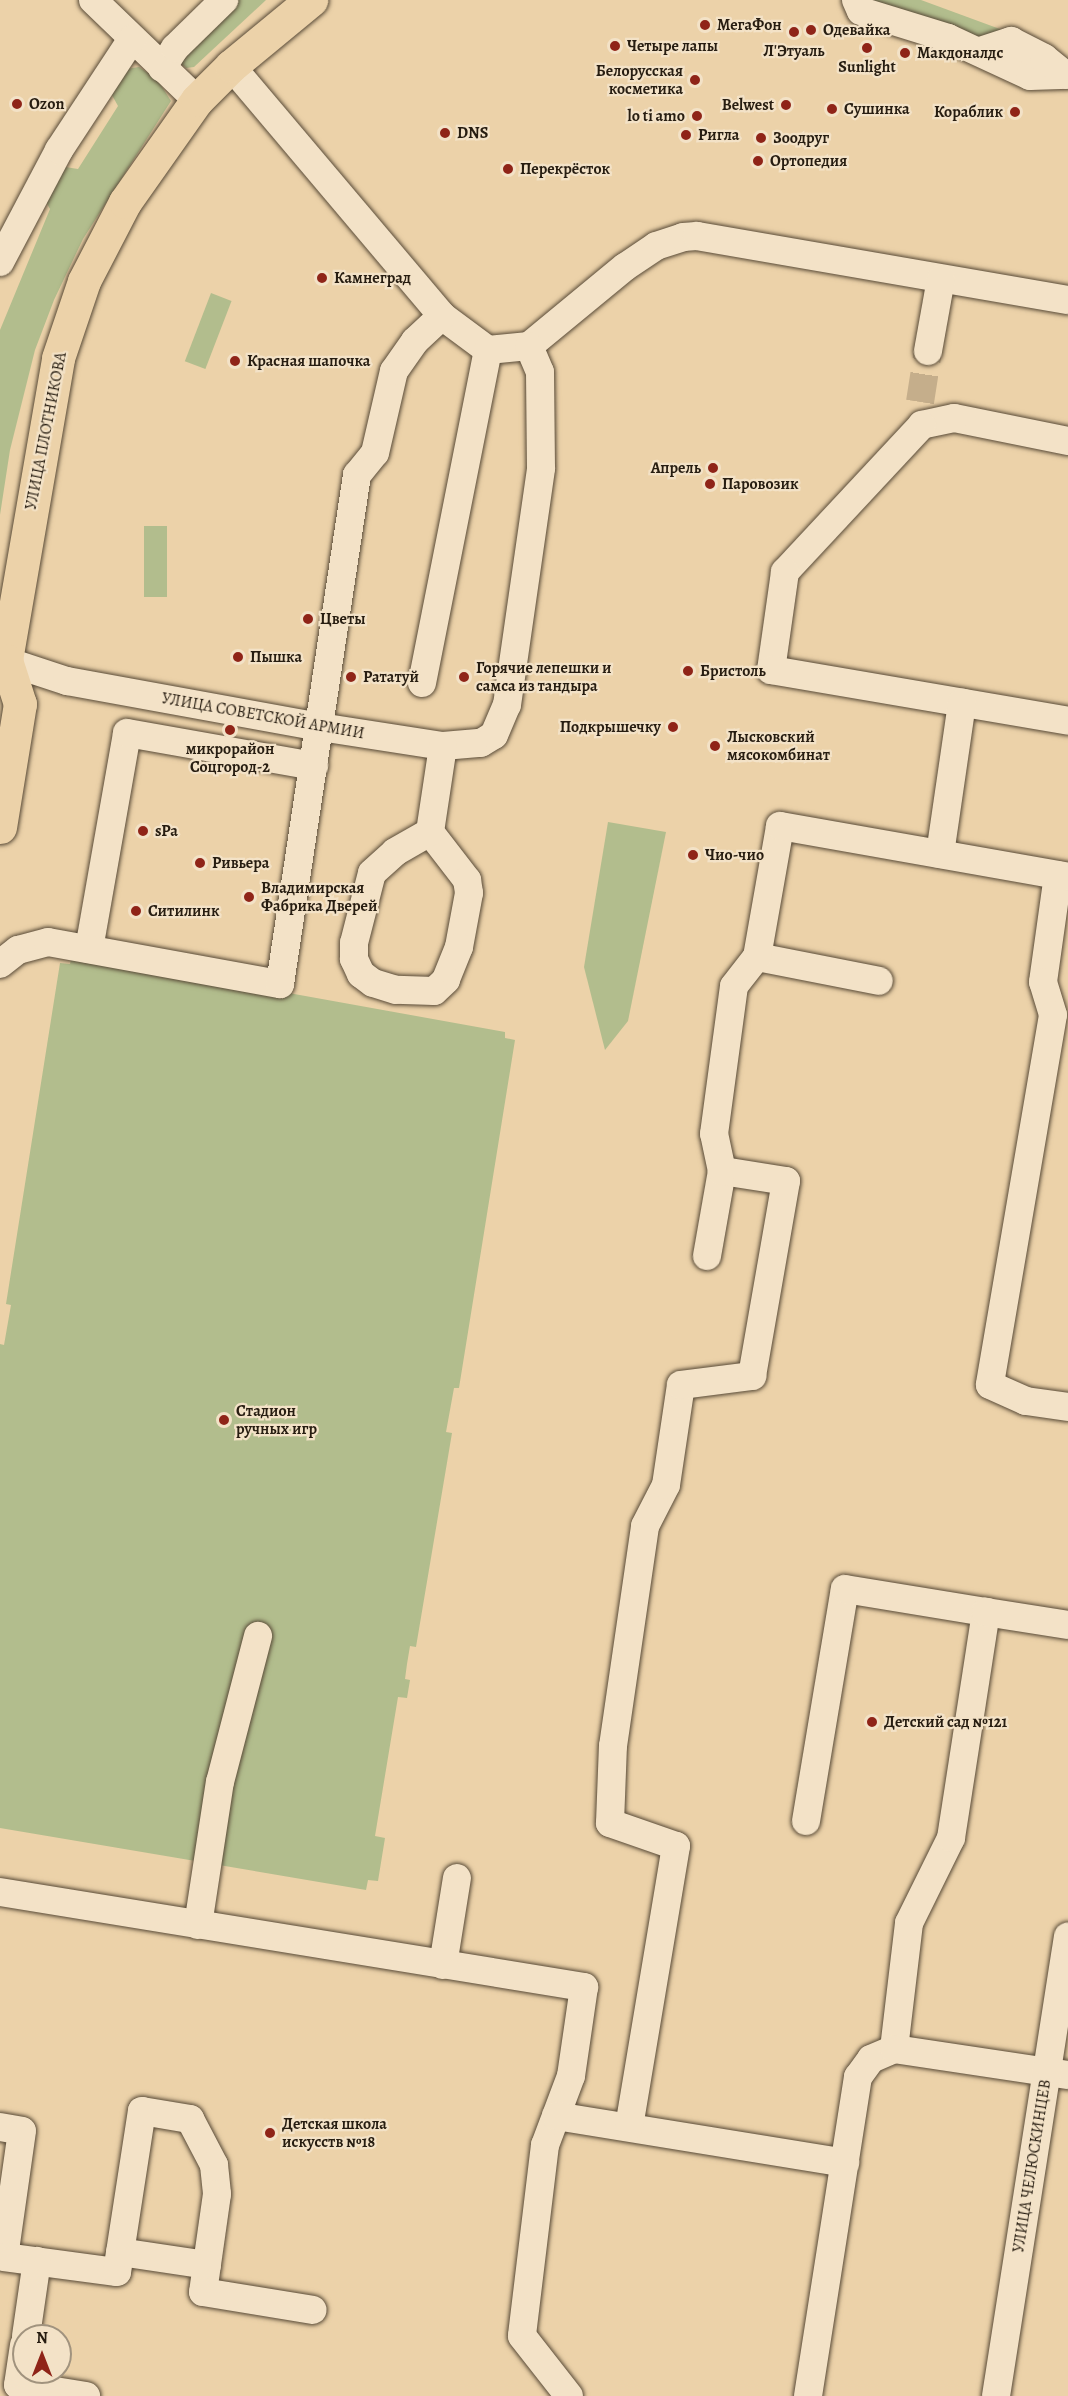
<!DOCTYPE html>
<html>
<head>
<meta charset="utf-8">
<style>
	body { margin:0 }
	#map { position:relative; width:1068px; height:2396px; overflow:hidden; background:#ecd2a9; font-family:Alegreya,serif }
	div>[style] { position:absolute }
	.green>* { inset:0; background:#b2bd8d; transform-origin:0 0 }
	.minor-tunnel>* { height:28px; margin-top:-14px; transform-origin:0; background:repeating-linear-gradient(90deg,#c5ae8b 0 28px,transparent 0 42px) }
	.roads { filter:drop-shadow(0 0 2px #584a37) drop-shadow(0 0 2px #584a37) }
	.minor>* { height:28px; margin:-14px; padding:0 14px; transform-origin:14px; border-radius:14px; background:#f3e2c7 }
	.major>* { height:33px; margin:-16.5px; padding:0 16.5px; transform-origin:16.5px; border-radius:16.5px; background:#ecd2a9 }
	.dots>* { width:16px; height:16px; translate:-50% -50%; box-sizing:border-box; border:3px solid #f3e2c7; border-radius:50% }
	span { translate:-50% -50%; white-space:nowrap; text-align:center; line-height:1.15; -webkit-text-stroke:4.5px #f3e2c7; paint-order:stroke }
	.poi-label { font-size:16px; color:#271d11; font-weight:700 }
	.left { translate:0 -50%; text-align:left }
	.right { translate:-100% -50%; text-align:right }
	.street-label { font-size:16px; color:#271d11 }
	.north { position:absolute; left:12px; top:2324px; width:60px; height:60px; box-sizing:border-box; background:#f3e2c7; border:2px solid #a1937e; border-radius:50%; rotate:0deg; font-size:16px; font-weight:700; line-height:24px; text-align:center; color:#271d11 }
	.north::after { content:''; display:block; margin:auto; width:21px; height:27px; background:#8f2418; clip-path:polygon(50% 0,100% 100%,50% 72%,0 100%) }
</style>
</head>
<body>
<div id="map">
	<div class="green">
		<div style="clip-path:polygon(237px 0,266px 0,194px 67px,186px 68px,180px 62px)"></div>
		<div style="clip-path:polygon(874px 0,921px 0,1008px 32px,974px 43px,881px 10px)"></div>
		<div style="clip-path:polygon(139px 67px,157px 79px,171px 101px,83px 239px,54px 300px,35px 350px,10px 450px,0 515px,0 330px,50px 209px,42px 195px,59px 166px,78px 169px,118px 106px,108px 88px,126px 69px)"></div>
		<div style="left:211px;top:293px;width:22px;height:73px;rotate:21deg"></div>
		<div style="left:144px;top:526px;width:23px;height:71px"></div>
		<div style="clip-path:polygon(608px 822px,666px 832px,628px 1021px,605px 1050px,584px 967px)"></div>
		<div style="clip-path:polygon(72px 954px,505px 1032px,505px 1038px,515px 1040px,459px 1388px,454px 1388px,446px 1432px,452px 1433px,416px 1647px,410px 1646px,407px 1664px,405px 1679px,410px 1680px,407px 1698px,398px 1697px,375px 1836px,385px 1838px,378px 1881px,368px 1880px,366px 1890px,0 1828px,0 1344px,4px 1345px,11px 1305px,6px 1304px,60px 963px,70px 964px)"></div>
	</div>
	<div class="minor-tunnel">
		<div style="left:920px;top:402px;width:52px;rotate:-81.1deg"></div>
	</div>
	<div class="roads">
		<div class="minor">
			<div style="left:93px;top:0;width:144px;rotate:43.9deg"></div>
			<div style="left:856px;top:0;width:12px;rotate:66deg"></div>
			<div style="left:861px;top:11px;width:91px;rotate:17.2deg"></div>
			<div style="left:948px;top:38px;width:90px;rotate:24.9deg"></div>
			<div style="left:1030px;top:76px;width:38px;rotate:-2deg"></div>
			<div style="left:980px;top:51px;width:33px;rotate:-18deg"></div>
			<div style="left:1011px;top:41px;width:37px;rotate:27deg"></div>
			<div style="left:1044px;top:58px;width:27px;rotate:39deg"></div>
			<div style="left:231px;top:66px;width:327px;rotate:49.8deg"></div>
			<div style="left:442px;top:316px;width:57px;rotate:36.5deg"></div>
			<div style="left:488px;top:350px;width:41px;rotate:-5.6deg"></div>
			<div style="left:529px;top:346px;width:124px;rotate:-39.5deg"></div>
			<div style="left:625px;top:267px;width:37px;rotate:-34deg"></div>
			<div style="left:656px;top:246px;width:28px;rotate:-18deg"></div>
			<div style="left:683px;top:237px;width:14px;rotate:-4deg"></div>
			<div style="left:697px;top:236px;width:376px;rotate:9.8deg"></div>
			<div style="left:162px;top:68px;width:24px;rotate:-57deg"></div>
			<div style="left:175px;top:48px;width:69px;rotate:-44.4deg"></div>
			<div style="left:0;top:262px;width:127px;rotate:-62.2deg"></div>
			<div style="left:59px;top:150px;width:133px;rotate:-56.7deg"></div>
			<div style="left:928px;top:351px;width:73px;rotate:-79.8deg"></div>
			<div style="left:1068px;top:441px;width:116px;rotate:-168.6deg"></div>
			<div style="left:954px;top:418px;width:33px;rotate:168deg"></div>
			<div style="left:922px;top:425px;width:201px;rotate:133deg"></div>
			<div style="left:785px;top:572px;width:99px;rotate:98.1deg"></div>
			<div style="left:771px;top:670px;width:301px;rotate:9.7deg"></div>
			<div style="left:0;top:659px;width:71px;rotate:18.2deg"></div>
			<div style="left:67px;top:681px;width:257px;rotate:10.3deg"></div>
			<div style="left:320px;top:727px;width:124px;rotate:8.8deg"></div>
			<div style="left:443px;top:746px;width:38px;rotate:-5deg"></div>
			<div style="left:481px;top:743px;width:15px;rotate:-32deg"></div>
			<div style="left:494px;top:735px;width:33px;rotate:-67deg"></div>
			<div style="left:507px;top:705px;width:239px;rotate:-81.8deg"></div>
			<div style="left:541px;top:468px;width:96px;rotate:-90.6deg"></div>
			<div style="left:540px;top:372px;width:28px;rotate:-113deg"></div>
			<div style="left:422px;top:683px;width:339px;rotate:-78.8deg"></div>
			<div style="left:430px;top:832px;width:61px;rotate:52.4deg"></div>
			<div style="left:467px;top:880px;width:13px;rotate:81deg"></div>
			<div style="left:469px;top:893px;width:55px;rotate:100.5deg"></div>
			<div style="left:459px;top:947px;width:35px;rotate:112deg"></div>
			<div style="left:446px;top:980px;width:16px;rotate:137deg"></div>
			<div style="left:434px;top:991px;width:38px;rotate:-178deg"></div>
			<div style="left:396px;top:990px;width:24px;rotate:-163deg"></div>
			<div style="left:373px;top:983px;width:15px;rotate:-143deg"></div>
			<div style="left:361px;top:974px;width:17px;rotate:-115deg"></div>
			<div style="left:354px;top:959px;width:16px;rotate:-90deg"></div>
			<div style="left:354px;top:943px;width:72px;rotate:-75.6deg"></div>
			<div style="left:372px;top:873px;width:31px;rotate:-42deg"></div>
			<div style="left:395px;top:852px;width:40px;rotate:-29.7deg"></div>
			<div style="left:430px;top:832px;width:87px;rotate:-81.4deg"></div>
			<div style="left:940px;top:854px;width:153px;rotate:-81.7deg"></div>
			<div style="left:1058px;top:875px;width:108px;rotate:98deg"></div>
			<div style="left:1043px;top:982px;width:34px;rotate:73deg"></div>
			<div style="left:1053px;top:1015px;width:375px;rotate:99.7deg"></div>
			<div style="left:990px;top:1385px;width:39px;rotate:24deg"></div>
			<div style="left:1026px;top:1401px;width:42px;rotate:8.1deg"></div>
			<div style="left:89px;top:949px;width:219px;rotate:-80deg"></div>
			<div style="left:127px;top:733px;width:190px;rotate:10deg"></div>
			<div style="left:757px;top:957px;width:124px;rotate:11.1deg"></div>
			<div style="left:0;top:964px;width:23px;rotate:-38deg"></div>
			<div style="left:18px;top:950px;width:31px;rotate:-15deg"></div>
			<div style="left:48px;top:942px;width:236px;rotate:10.3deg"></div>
			<div style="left:280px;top:984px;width:515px;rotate:-81.4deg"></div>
			<div style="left:357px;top:475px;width:28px;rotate:-51deg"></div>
			<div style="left:375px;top:453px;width:84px;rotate:-77deg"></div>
			<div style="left:394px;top:371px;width:37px;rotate:-55deg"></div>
			<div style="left:415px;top:341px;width:37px;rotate:-43deg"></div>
			<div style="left:707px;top:1256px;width:86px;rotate:-80deg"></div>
			<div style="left:806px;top:1821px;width:235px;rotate:-80.5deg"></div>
			<div style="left:845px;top:1589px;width:143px;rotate:9.3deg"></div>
			<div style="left:0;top:1892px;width:592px;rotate:9.24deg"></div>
			<div style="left:584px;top:1987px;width:90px;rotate:98.3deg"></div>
			<div style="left:571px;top:2076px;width:74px;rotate:110.6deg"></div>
			<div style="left:545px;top:2145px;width:192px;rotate:96.9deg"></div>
			<div style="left:522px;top:2336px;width:76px;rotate:51.9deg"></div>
			<div style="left:198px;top:1925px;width:145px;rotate:-81.3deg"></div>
			<div style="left:220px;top:1782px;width:151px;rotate:-75.4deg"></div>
			<div style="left:443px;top:1965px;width:88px;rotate:-80.9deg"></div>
			<div style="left:894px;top:2049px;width:127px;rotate:-83.2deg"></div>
			<div style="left:909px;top:1923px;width:95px;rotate:-63.7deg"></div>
			<div style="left:951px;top:1838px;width:229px;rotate:-81.2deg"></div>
			<div style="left:986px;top:1612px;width:83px;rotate:9deg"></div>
			<div style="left:556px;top:2116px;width:293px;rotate:9.2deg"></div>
			<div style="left:0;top:2127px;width:22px;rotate:10deg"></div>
			<div style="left:22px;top:2131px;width:127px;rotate:98.1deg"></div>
			<div style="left:4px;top:2257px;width:114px;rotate:7.6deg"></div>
			<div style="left:117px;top:2272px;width:163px;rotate:-81.2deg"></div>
			<div style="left:142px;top:2111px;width:49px;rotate:9.5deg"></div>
			<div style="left:190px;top:2119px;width:52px;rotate:62.4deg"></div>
			<div style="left:214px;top:2165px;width:29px;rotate:84deg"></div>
			<div style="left:217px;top:2194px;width:99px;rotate:98.1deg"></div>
			<div style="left:203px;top:2292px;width:111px;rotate:9.3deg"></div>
			<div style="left:629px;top:2127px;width:285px;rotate:-80.5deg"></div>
			<div style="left:676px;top:1846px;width:70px;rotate:-160.8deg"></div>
			<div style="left:610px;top:1823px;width:77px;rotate:-87.8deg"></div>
			<div style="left:613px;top:1746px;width:222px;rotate:-81.7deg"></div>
			<div style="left:645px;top:1526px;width:46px;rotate:-62.9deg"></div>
			<div style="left:666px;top:1485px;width:101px;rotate:-81.5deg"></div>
			<div style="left:681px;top:1385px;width:72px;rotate:-7.2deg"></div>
			<div style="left:752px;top:1376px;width:198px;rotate:-80.1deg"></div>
			<div style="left:786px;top:1181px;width:65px;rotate:-171.1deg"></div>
			<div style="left:722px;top:1171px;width:38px;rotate:-102deg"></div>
			<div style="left:714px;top:1134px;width:149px;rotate:-82.3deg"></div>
			<div style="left:734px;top:986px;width:37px;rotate:-52deg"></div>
			<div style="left:757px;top:957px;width:133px;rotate:-80deg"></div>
			<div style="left:780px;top:826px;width:292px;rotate:10deg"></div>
			<div style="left:120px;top:2252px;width:88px;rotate:8.5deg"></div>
			<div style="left:26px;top:2336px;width:76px;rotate:-81.7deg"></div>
			<div style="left:24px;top:2345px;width:40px;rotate:98.5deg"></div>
			<div style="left:18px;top:2385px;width:69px;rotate:9.2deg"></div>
			<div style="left:808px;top:2396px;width:323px;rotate:-81.1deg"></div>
			<div style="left:858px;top:2077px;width:22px;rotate:-54deg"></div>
			<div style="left:871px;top:2059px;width:25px;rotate:-23deg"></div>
			<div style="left:894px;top:2049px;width:176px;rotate:8.5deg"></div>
			<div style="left:996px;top:2396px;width:465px;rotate:-81.1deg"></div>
		</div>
		<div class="major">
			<div style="left:0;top:671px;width:13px;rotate:-61deg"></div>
			<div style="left:6px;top:660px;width:306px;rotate:-80.2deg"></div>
			<div style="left:58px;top:358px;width:81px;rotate:-71.3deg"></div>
			<div style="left:84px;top:281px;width:89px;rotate:-62.6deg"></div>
			<div style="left:125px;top:202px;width:125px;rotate:-54.8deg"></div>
			<div style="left:197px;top:100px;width:48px;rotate:-45deg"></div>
			<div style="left:231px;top:66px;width:104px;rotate:-39.5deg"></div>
			<div style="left:0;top:827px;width:125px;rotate:-80.8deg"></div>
			<div style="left:20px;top:704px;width:46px;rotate:-107.7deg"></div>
		</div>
	</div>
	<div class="dots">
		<div style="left:705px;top:25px;background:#8f2418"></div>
		<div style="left:811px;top:30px;background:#8f2418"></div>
		<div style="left:794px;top:32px;background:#8f2418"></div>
		<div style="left:615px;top:46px;background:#8f2418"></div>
		<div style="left:867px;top:48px;background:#8f2418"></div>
		<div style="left:905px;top:53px;background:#8f2418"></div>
		<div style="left:695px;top:80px;background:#8f2418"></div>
		<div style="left:17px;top:104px;background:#8f2418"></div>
		<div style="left:786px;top:105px;background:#8f2418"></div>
		<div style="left:832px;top:109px;background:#8f2418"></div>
		<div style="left:1015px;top:112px;background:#8f2418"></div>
		<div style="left:697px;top:116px;background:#8f2418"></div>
		<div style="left:445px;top:133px;background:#8f2418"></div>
		<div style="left:686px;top:135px;background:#8f2418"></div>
		<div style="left:761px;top:138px;background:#8f2418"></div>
		<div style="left:758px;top:161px;background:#8f2418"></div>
		<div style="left:508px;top:169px;background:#8f2418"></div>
		<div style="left:322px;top:278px;background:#8f2418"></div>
		<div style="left:235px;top:361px;background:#8f2418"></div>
		<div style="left:713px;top:468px;background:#8f2418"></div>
		<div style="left:710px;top:484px;background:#8f2418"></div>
		<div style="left:308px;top:619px;background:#8f2418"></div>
		<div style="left:238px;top:657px;background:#8f2418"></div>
		<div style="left:688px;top:671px;background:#8f2418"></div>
		<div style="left:351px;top:677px;background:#8f2418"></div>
		<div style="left:464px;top:677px;background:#8f2418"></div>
		<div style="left:673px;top:727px;background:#8f2418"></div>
		<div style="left:230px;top:730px;background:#8f2418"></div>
		<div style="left:715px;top:746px;background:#8f2418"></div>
		<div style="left:143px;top:831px;background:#8f2418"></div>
		<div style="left:693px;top:855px;background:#8f2418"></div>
		<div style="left:200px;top:863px;background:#8f2418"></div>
		<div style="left:249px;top:897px;background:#8f2418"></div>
		<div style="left:136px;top:911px;background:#8f2418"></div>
		<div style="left:224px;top:1420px;background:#8f2418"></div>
		<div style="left:872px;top:1722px;background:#8f2418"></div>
		<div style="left:270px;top:2133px;background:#8f2418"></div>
	</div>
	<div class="poi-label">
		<span class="left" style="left:717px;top:25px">МегаФон</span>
		<span class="left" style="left:823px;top:30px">Одевайка</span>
		<span class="left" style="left:627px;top:46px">Четыре лапы</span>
		<span style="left:794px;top:51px">Л'Этуаль</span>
		<span class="left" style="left:917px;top:53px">Макдоналдс</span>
		<span style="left:867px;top:67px">Sunlight</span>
		<span class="right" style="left:683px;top:80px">Белорусская<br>косметика</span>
		<span class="left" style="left:29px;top:104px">Ozon</span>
		<span class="right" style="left:774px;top:105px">Belwest</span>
		<span class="left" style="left:844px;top:109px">Сушинка</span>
		<span class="right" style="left:1003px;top:112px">Кораблик</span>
		<span class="right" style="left:685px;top:116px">lo ti amo</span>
		<span class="left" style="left:457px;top:133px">DNS</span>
		<span class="left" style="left:698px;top:135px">Ригла</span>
		<span class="left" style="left:773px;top:138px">Зоодруг</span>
		<span class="left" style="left:770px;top:161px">Ортопедия</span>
		<span class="left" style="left:520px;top:169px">Перекрёсток</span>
		<span class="left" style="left:334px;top:278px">Камнеград</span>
		<span class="left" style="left:247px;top:361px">Красная шапочка</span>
		<span class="right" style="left:701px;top:468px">Апрель</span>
		<span class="left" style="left:722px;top:484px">Паровозик</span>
		<span class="left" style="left:320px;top:619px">Цветы</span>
		<span class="left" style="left:250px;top:657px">Пышка</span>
		<span class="left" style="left:476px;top:677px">Горячие лепешки и<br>самса из тандыра</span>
		<span class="left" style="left:700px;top:671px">Бристоль</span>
		<span class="left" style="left:363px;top:677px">Рататуй</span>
		<span class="right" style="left:661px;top:727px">Подкрышечку</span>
		<span class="left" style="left:727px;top:746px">Лысковский<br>мясокомбинат</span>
		<span style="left:230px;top:758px">микрорайон<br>Соцгород-2</span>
		<span class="left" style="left:155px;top:831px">sPa</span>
		<span class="left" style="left:705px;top:855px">Чио-чио</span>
		<span class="left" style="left:212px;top:863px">Ривьера</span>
		<span class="left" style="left:261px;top:897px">Владимирская<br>Фабрика Дверей</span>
		<span class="left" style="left:148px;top:911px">Ситилинк</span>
		<span class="left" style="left:236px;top:1420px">Стадион<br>ручных игр</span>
		<span class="left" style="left:884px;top:1722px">Детский сад №121</span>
		<span class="left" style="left:282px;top:2133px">Детская школа<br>искусств №18</span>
	</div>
	<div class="street-label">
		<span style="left:46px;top:431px;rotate:-79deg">УЛИЦА ПЛОТНИКОВА</span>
		<span style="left:263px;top:716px;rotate:10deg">УЛИЦА СОВЕТСКОЙ АРМИИ</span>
		<span style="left:1032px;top:2166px;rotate:-81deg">УЛИЦА ЧЕЛЮСКИНЦЕВ</span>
	</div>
	<div class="north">N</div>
</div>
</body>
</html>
